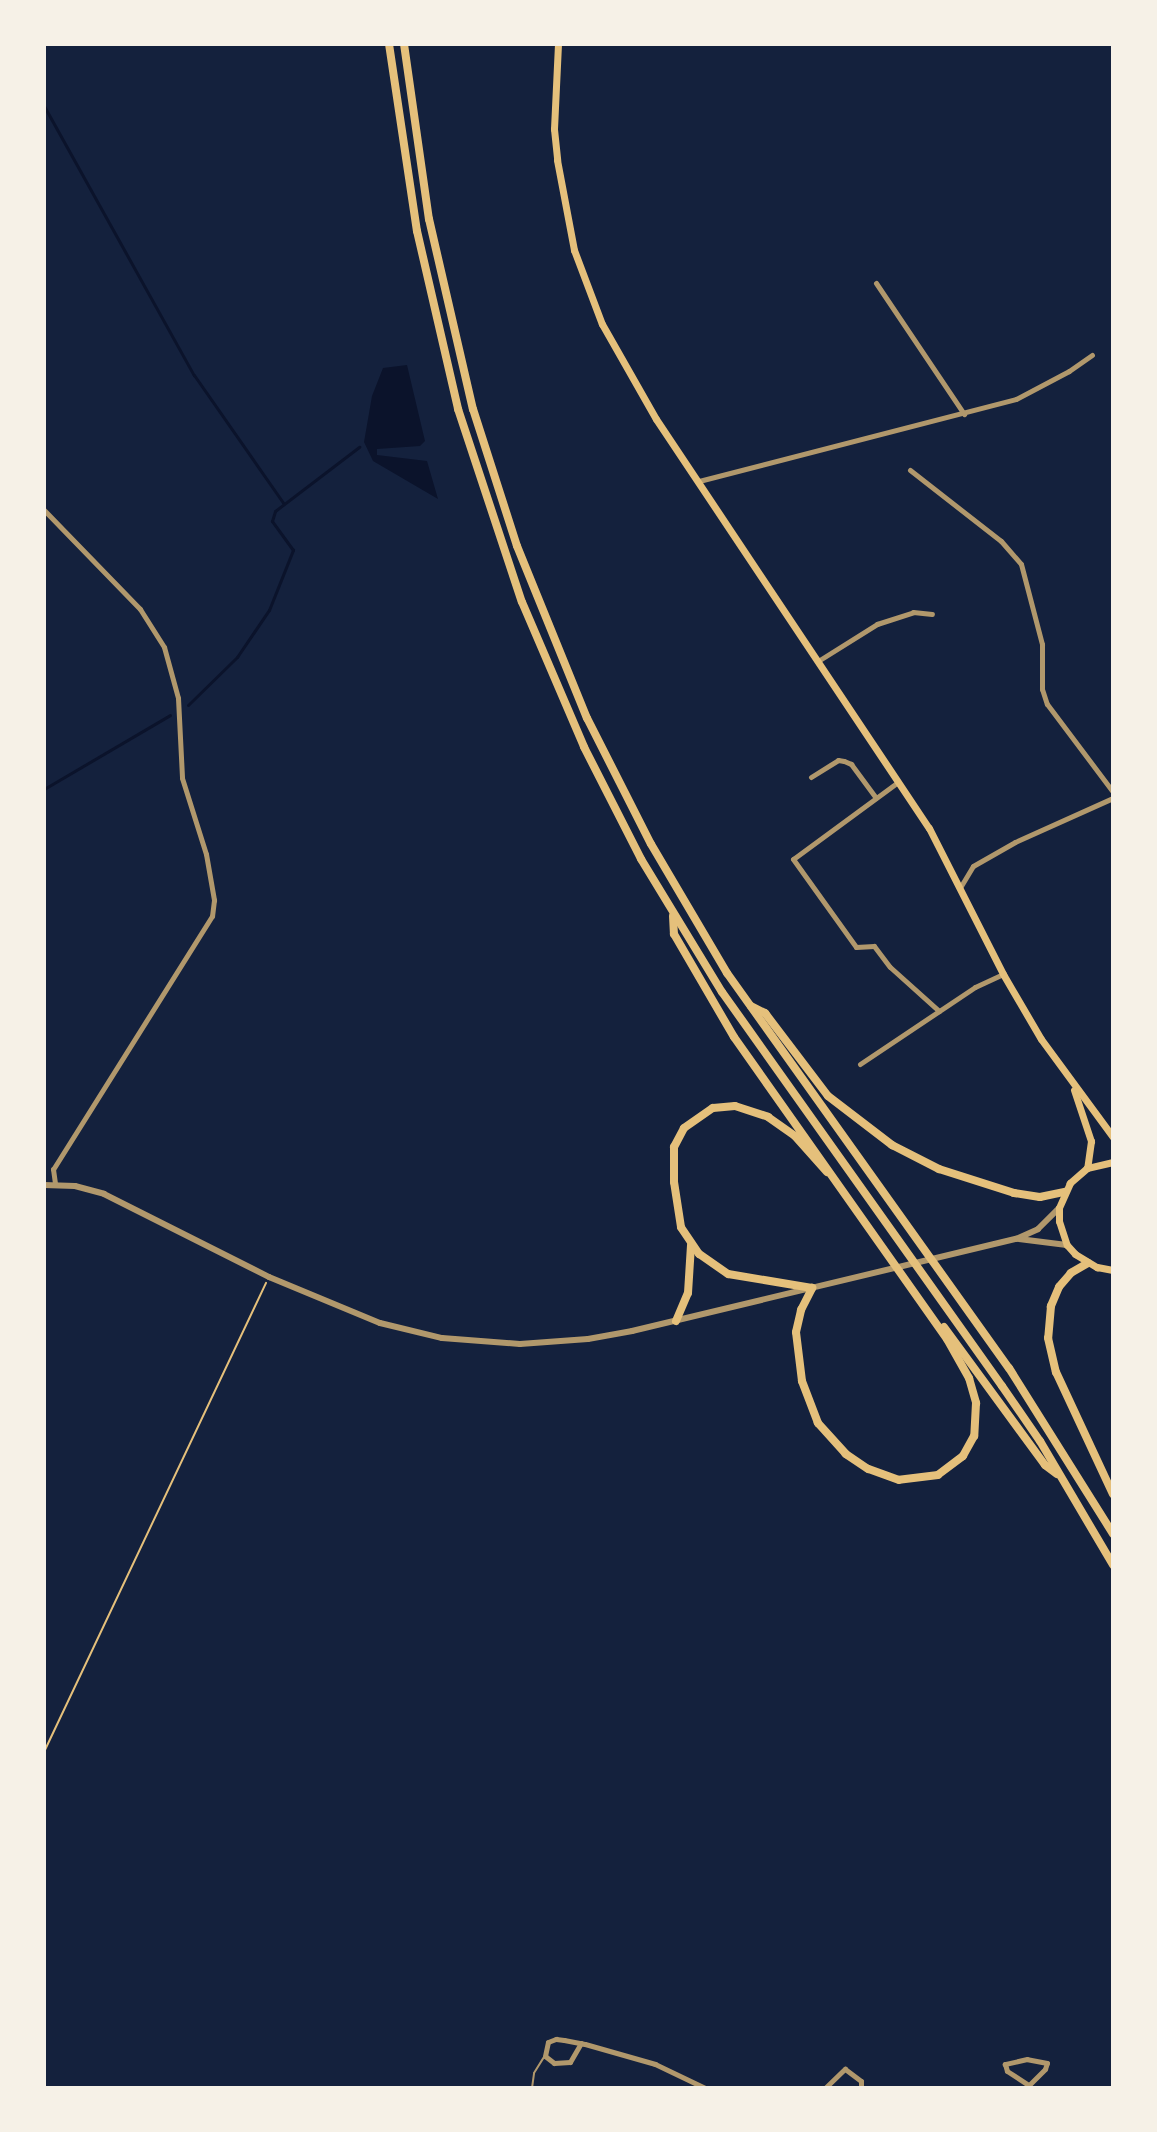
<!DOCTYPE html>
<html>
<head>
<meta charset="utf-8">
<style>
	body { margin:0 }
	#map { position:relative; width:1157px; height:2132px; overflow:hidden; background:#14213d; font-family:Roboto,sans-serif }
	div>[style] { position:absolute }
	.water>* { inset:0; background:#0b132b }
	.stream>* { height:3px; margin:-1.5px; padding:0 1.5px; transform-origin:1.5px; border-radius:1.5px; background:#0b132b }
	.path>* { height:2px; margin:-1px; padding:0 1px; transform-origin:1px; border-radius:1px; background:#e5c07b }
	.service>* { height:2px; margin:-1px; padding:0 1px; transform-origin:1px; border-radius:1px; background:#b1986c }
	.minor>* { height:5px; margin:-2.5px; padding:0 2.5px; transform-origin:2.5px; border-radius:2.5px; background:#b1986c }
	.tertiary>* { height:6px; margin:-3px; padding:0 3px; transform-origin:3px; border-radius:3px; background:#b1986c }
	.secondary>* { height:7px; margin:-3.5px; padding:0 3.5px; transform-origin:3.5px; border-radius:3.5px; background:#e5c07b }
	.trunk>* { height:8px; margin:-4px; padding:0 4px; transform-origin:4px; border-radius:4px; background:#e5c07b }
	span { translate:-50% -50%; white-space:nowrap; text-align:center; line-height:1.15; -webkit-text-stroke:8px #f6f1e7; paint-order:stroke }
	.frame { position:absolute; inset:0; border:46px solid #f6f1e7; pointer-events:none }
</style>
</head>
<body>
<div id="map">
	<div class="water">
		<div style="clip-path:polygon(407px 365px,425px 441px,420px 446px,377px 449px,377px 455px,427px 461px,438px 499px,373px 461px,364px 442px,372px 396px,383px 368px)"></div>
	</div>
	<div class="stream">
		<div style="left:44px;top:106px;width:308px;rotate:60.9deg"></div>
		<div style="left:194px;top:375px;width:157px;rotate:55.1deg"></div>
		<div style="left:188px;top:705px;width:69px;rotate:-44.4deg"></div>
		<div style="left:237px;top:657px;width:57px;rotate:-55.8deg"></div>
		<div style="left:269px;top:610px;width:65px;rotate:-68.2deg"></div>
		<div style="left:293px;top:550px;width:36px;rotate:-126deg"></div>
		<div style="left:272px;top:521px;width:10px;rotate:-73deg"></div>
		<div style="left:275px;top:511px;width:106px;rotate:-37.3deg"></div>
		<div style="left:44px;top:789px;width:146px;rotate:-30.4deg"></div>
	</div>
	<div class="path">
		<div style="left:44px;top:1752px;width:519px;rotate:-64.67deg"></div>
	</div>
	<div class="service">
		<div style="left:532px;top:2088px;width:15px;rotate:-82deg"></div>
		<div style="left:534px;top:2073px;width:19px;rotate:-58deg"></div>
	</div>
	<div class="minor">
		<div style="left:876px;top:283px;width:158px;rotate:56.1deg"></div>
		<div style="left:910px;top:470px;width:115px;rotate:38deg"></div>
		<div style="left:1001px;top:541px;width:30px;rotate:49deg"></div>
		<div style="left:1021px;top:564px;width:83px;rotate:75.3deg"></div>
		<div style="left:1042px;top:644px;width:45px;rotate:90deg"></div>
		<div style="left:1042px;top:689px;width:16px;rotate:72deg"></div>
		<div style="left:1047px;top:704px;width:110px;rotate:53.1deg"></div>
		<div style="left:699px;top:481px;width:327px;rotate:-14.5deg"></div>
		<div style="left:1016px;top:399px;width:60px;rotate:-27.8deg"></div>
		<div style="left:1069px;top:371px;width:28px;rotate:-35deg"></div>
		<div style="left:44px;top:510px;width:138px;rotate:45.9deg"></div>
		<div style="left:140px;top:609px;width:45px;rotate:57.7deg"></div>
		<div style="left:164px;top:647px;width:53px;rotate:74.6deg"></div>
		<div style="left:178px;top:698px;width:80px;rotate:87.1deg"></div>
		<div style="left:182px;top:778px;width:80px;rotate:72.5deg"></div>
		<div style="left:206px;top:854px;width:47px;rotate:80.1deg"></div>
		<div style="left:214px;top:900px;width:16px;rotate:97deg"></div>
		<div style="left:212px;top:916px;width:299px;rotate:122.1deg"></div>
		<div style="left:53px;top:1169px;width:14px;rotate:82deg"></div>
		<div style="left:818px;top:661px;width:70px;rotate:-32.1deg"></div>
		<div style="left:877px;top:624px;width:38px;rotate:-18deg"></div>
		<div style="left:913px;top:612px;width:19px;rotate:6deg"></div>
		<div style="left:811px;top:777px;width:32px;rotate:-32deg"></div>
		<div style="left:838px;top:760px;width:6px;rotate:9deg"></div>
		<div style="left:844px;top:761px;width:8px;rotate:23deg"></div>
		<div style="left:851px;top:764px;width:42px;rotate:53.7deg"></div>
		<div style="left:898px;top:782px;width:130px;rotate:143.7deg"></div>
		<div style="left:793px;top:859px;width:108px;rotate:54.4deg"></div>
		<div style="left:856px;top:947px;width:18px;rotate:-3deg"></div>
		<div style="left:874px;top:946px;width:26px;rotate:53deg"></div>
		<div style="left:890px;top:967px;width:66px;rotate:41.9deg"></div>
		<div style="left:961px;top:886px;width:23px;rotate:-59deg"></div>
		<div style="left:973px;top:866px;width:48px;rotate:-29.7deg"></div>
		<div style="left:1015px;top:842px;width:107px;rotate:-24.2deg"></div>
		<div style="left:860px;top:1064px;width:138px;rotate:-33.8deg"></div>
		<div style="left:975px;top:987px;width:31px;rotate:-25deg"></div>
		<div style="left:581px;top:2043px;width:22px;rotate:120deg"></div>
		<div style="left:570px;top:2062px;width:16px;rotate:176deg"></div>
		<div style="left:554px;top:2063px;width:11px;rotate:-142deg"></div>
		<div style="left:545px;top:2056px;width:14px;rotate:-78deg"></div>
		<div style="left:548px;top:2042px;width:9px;rotate:-21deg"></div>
		<div style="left:556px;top:2039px;width:8px;rotate:7deg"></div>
		<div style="left:564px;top:2040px;width:21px;rotate:11deg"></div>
		<div style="left:585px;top:2044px;width:73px;rotate:15.9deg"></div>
		<div style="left:655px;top:2064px;width:55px;rotate:25.6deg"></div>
		<div style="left:825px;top:2088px;width:28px;rotate:-44deg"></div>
		<div style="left:845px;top:2069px;width:20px;rotate:37deg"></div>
		<div style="left:861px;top:2081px;width:7px;rotate:90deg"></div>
		<div style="left:1026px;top:2088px;width:27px;rotate:-45deg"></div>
		<div style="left:1045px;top:2069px;width:6px;rotate:-72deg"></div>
		<div style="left:1047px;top:2063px;width:20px;rotate:-169deg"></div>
		<div style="left:1027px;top:2059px;width:23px;rotate:167deg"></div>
		<div style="left:1005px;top:2064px;width:7px;rotate:74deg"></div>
		<div style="left:1007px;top:2071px;width:24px;rotate:33deg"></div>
	</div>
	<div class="tertiary">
		<div style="left:44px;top:1185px;width:31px;rotate:2deg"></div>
		<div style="left:75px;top:1186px;width:30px;rotate:15deg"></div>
		<div style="left:104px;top:1194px;width:185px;rotate:26.7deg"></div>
		<div style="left:269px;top:1277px;width:120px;rotate:22.5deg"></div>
		<div style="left:380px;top:1323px;width:64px;rotate:13.6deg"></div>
		<div style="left:442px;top:1338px;width:78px;rotate:4.4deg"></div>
		<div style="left:520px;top:1344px;width:68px;rotate:-4.2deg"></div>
		<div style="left:588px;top:1339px;width:45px;rotate:-10.3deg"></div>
		<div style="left:632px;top:1331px;width:395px;rotate:-13.5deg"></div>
		<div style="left:1016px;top:1239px;width:24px;rotate:-24deg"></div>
		<div style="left:1038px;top:1229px;width:30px;rotate:-45deg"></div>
		<div style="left:1019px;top:1239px;width:48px;rotate:7.1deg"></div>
	</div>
	<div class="secondary">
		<div style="left:558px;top:44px;width:85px;rotate:92.7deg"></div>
		<div style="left:554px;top:129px;width:31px;rotate:84deg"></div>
		<div style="left:557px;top:160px;width:92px;rotate:79.3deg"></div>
		<div style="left:574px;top:250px;width:79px;rotate:69.3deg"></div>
		<div style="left:602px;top:324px;width:109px;rotate:60.4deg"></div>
		<div style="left:656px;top:419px;width:492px;rotate:56.3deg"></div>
		<div style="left:929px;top:828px;width:164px;rotate:63.1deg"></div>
		<div style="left:1003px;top:974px;width:75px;rotate:59.7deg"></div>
		<div style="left:1041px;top:1039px;width:122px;rotate:53.7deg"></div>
		<div style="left:1074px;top:1090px;width:54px;rotate:71.6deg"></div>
		<div style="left:1091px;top:1141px;width:27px;rotate:98deg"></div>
		<div style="left:1113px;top:1162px;width:27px;rotate:167deg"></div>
		<div style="left:1087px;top:1168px;width:23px;rotate:139deg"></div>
		<div style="left:1070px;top:1183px;width:27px;rotate:114deg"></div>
		<div style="left:1059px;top:1208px;width:13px;rotate:90deg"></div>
		<div style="left:1059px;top:1221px;width:25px;rotate:72deg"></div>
		<div style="left:1067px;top:1245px;width:12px;rotate:48deg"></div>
		<div style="left:1075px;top:1254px;width:26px;rotate:31deg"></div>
		<div style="left:1097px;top:1267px;width:16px;rotate:11deg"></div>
	</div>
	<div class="trunk">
		<div style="left:389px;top:44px;width:189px;rotate:81.5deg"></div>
		<div style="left:417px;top:231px;width:183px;rotate:77deg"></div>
		<div style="left:458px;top:409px;width:203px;rotate:71.7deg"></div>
		<div style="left:522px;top:602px;width:158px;rotate:66.8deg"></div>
		<div style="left:584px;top:747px;width:126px;rotate:63deg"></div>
		<div style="left:641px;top:859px;width:156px;rotate:58.7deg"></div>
		<div style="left:722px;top:992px;width:483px;rotate:54.6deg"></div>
		<div style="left:1002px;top:1386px;width:67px;rotate:55.4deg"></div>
		<div style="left:1040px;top:1441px;width:144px;rotate:59.5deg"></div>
		<div style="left:404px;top:44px;width:177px;rotate:81.9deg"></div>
		<div style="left:429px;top:219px;width:195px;rotate:77deg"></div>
		<div style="left:473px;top:409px;width:144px;rotate:72.2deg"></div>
		<div style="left:517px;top:546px;width:186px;rotate:67.9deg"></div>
		<div style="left:587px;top:718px;width:141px;rotate:63.1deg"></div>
		<div style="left:651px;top:844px;width:150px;rotate:59.5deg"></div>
		<div style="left:727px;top:973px;width:485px;rotate:54.5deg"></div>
		<div style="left:1009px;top:1368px;width:196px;rotate:57.9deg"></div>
		<div style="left:673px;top:916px;width:18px;rotate:87deg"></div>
		<div style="left:674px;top:934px;width:119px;rotate:59.8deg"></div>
		<div style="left:734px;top:1037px;width:370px;rotate:54.8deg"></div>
		<div style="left:947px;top:1339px;width:45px;rotate:60.6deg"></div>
		<div style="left:969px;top:1378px;width:26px;rotate:74deg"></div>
		<div style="left:976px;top:1403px;width:33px;rotate:93deg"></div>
		<div style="left:974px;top:1436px;width:23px;rotate:119deg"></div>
		<div style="left:963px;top:1456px;width:31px;rotate:143deg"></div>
		<div style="left:938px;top:1475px;width:39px;rotate:173deg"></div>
		<div style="left:899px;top:1480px;width:33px;rotate:-160deg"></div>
		<div style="left:868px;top:1469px;width:27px;rotate:-146deg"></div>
		<div style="left:846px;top:1454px;width:42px;rotate:-132.1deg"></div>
		<div style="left:818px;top:1423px;width:45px;rotate:-110.9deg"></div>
		<div style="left:802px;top:1381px;width:49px;rotate:-97deg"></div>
		<div style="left:796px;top:1332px;width:23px;rotate:-77deg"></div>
		<div style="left:801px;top:1310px;width:25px;rotate:-63deg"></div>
		<div style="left:812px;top:1288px;width:85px;rotate:-170.5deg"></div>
		<div style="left:728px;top:1274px;width:35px;rotate:-145deg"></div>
		<div style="left:699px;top:1254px;width:32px;rotate:-124deg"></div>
		<div style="left:681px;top:1227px;width:46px;rotate:-98.8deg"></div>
		<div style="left:674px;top:1182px;width:35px;rotate:-90deg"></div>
		<div style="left:674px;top:1147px;width:21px;rotate:-62deg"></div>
		<div style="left:684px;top:1128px;width:35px;rotate:-35deg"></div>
		<div style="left:713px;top:1108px;width:22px;rotate:-5deg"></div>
		<div style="left:735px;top:1106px;width:35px;rotate:18deg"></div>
		<div style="left:768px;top:1117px;width:33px;rotate:35deg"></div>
		<div style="left:795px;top:1136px;width:48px;rotate:48.4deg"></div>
		<div style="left:751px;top:1006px;width:16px;rotate:27deg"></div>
		<div style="left:765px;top:1013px;width:104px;rotate:52.8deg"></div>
		<div style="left:828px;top:1096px;width:81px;rotate:37.4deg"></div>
		<div style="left:892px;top:1145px;width:53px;rotate:27.1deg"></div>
		<div style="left:939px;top:1169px;width:79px;rotate:17.7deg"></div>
		<div style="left:1014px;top:1193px;width:26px;rotate:9deg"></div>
		<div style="left:1040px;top:1197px;width:25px;rotate:-12deg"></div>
		<div style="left:1088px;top:1263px;width:20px;rotate:150deg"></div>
		<div style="left:1071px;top:1273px;width:18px;rotate:131deg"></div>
		<div style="left:1059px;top:1287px;width:21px;rotate:113deg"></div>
		<div style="left:1051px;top:1306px;width:32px;rotate:95deg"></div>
		<div style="left:1048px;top:1338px;width:35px;rotate:77deg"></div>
		<div style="left:1056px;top:1372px;width:135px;rotate:65deg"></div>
		<div style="left:676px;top:1321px;width:30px;rotate:-67deg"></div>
		<div style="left:688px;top:1293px;width:48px;rotate:-86.4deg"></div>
		<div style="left:944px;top:1327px;width:171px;rotate:53.8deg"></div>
		<div style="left:1045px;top:1465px;width:15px;rotate:37deg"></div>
	</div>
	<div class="frame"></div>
</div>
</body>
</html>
